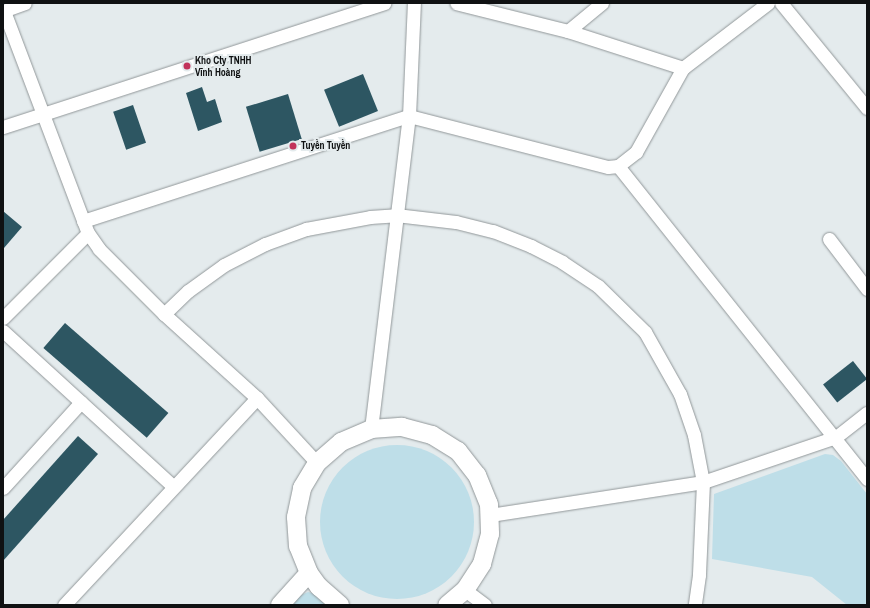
<!DOCTYPE html>
<html>
<head>
<meta charset="utf-8">
<style>
	body { margin:0 }
	#map { position:relative; width:870px; height:608px; overflow:hidden; background:#e4ebed; font-family:"Archivo Narrow",sans-serif }
	div>[style] { position:absolute }
	.green>* { inset:0; background:#bedee8 }
	.round { border-radius:50% }
	.building>* { inset:0; background:#2d5662; transform-origin:0 0 }
	.roads { filter:drop-shadow(0 0 1px #919799) drop-shadow(0 0 1px #919799) }
	.street>* { height:13px; margin:-6.5px; padding:0 6.5px; transform-origin:6.5px; border-radius:6.5px; background:#fff }
	.secondary>* { height:18px; margin:-9px; padding:0 9px; transform-origin:9px; border-radius:9px; background:#fff }
	.dots>* { width:11px; height:11px; translate:-50% -50%; box-sizing:border-box; border:2px solid #e4ebed; border-radius:50% }
	span { translate:-50% -50%; white-space:nowrap; text-align:center; line-height:1.15; -webkit-text-stroke:4px #e4ebed; paint-order:stroke }
	.poi-label { font-size:10px; color:#0f1112; font-weight:700 }
	.left { translate:0 -50%; text-align:left }
	.frame { position:absolute; inset:0; border:4px solid #0f1112; pointer-events:none }
</style>
</head>
<body>
<div id="map">
	<div class="green">
		<div class="round" style="left:320px;top:445px;width:154px;height:154px"></div>
		<div style="clip-path:polygon(825px 454px,833px 455px,841px 461px,867px 494px,867px 605px,847px 605px,812px 577px,712px 559px,714px 494px)"></div>
		<div style="clip-path:polygon(308px 592px,316px 594px,328px 605px,290px 605px,299px 596px)"></div>
	</div>
	<div class="building">
		<div style="left:363px;top:74px;width:40px;height:42px;rotate:68deg"></div>
		<div style="clip-path:polygon(202px 87px,207px 102px,215px 99px,222px 122px,198px 131px,186px 93px)"></div>
		<div style="left:288px;top:94px;width:47px;height:44px;rotate:73deg"></div>
		<div style="left:133px;top:105px;width:40px;height:21px;rotate:71deg"></div>
		<div style="clip-path:polygon(3px 211px,22px 227px,4px 248px,3px 247px)"></div>
		<div style="left:65px;top:323px;width:137px;height:33px;rotate:41deg"></div>
		<div style="left:853px;top:361px;width:23px;height:38px;rotate:52deg"></div>
		<div style="clip-path:polygon(78px 436px,98px 454px,3px 561px,3px 520px)"></div>
	</div>
	<div class="roads">
		<div class="street">
			<div style="left:781px;top:3px;width:136px;rotate:50.7deg"></div>
			<div style="left:3px;top:11px;width:23px;rotate:-20deg"></div>
			<div style="left:4px;top:11px;width:237px;rotate:69.3deg"></div>
			<div style="left:88px;top:233px;width:19px;rotate:55deg"></div>
			<div style="left:99px;top:249px;width:92px;rotate:45deg"></div>
			<div style="left:164px;top:314px;width:125px;rotate:42.1deg"></div>
			<div style="left:257px;top:398px;width:88px;rotate:47.3deg"></div>
			<div style="left:568px;top:31px;width:44px;rotate:-39.5deg"></div>
			<div style="left:683px;top:68px;width:107px;rotate:-37.4deg"></div>
			<div style="left:3px;top:127px;width:401px;rotate:-18deg"></div>
			<div style="left:618px;top:166px;width:400px;rotate:51.5deg"></div>
			<div style="left:83px;top:221px;width:342px;rotate:-17.9deg"></div>
			<div style="left:409px;top:116px;width:205px;rotate:14.4deg"></div>
			<div style="left:608px;top:167px;width:10px;rotate:-6deg"></div>
			<div style="left:618px;top:166px;width:23px;rotate:-38deg"></div>
			<div style="left:636px;top:152px;width:96px;rotate:-60.8deg"></div>
			<div style="left:683px;top:68px;width:121px;rotate:-162.2deg"></div>
			<div style="left:568px;top:31px;width:115px;rotate:-166deg"></div>
			<div style="left:829px;top:239px;width:63px;rotate:52.8deg"></div>
			<div style="left:164px;top:314px;width:33px;rotate:-44deg"></div>
			<div style="left:188px;top:291px;width:44px;rotate:-35.8deg"></div>
			<div style="left:224px;top:265px;width:46px;rotate:-27.1deg"></div>
			<div style="left:265px;top:244px;width:44px;rotate:-20.1deg"></div>
			<div style="left:306px;top:229px;width:65px;rotate:-10.6deg"></div>
			<div style="left:370px;top:217px;width:26px;rotate:-4deg"></div>
			<div style="left:396px;top:215px;width:60px;rotate:6.7deg"></div>
			<div style="left:456px;top:222px;width:38px;rotate:14deg"></div>
			<div style="left:493px;top:231px;width:41px;rotate:21.5deg"></div>
			<div style="left:531px;top:246px;width:35px;rotate:27deg"></div>
			<div style="left:562px;top:262px;width:43px;rotate:33.7deg"></div>
			<div style="left:598px;top:286px;width:66px;rotate:44.4deg"></div>
			<div style="left:645px;top:332px;width:71px;rotate:60.6deg"></div>
			<div style="left:680px;top:394px;width:43px;rotate:71.1deg"></div>
			<div style="left:694px;top:435px;width:48px;rotate:79.2deg"></div>
			<div style="left:703px;top:482px;width:93px;rotate:92.5deg"></div>
			<div style="left:699px;top:575px;width:30px;rotate:98deg"></div>
			<div style="left:3px;top:318px;width:120px;rotate:-45deg"></div>
			<div style="left:3px;top:331px;width:231px;rotate:42.4deg"></div>
			<div style="left:371px;top:429px;width:315px;rotate:-83.1deg"></div>
			<div style="left:409px;top:116px;width:113px;rotate:-87.5deg"></div>
			<div style="left:3px;top:488px;width:116px;rotate:-47.8deg"></div>
			<div style="left:490px;top:515px;width:216px;rotate:-8.8deg"></div>
			<div style="left:703px;top:482px;width:140px;rotate:-18.7deg"></div>
			<div style="left:836px;top:437px;width:39px;rotate:-38deg"></div>
			<div style="left:465px;top:590px;width:25px;rotate:37deg"></div>
			<div style="left:64px;top:605px;width:283px;rotate:-47deg"></div>
		</div>
		<div class="secondary">
			<div style="left:280px;top:605px;width:43px;rotate:-47.8deg"></div>
			<div style="left:340px;top:605px;width:28px;rotate:-139deg"></div>
			<div style="left:319px;top:587px;width:17px;rotate:-126deg"></div>
			<div style="left:309px;top:573px;width:29px;rotate:-112deg"></div>
			<div style="left:298px;top:546px;width:29px;rotate:-94deg"></div>
			<div style="left:296px;top:517px;width:30px;rotate:-78deg"></div>
			<div style="left:302px;top:488px;width:29px;rotate:-59deg"></div>
			<div style="left:317px;top:463px;width:32px;rotate:-41deg"></div>
			<div style="left:341px;top:442px;width:33px;rotate:-23deg"></div>
			<div style="left:371px;top:429px;width:31px;rotate:-4deg"></div>
			<div style="left:402px;top:427px;width:31px;rotate:15deg"></div>
			<div style="left:432px;top:435px;width:31px;rotate:32deg"></div>
			<div style="left:458px;top:451px;width:31px;rotate:52deg"></div>
			<div style="left:477px;top:475px;width:31px;rotate:68deg"></div>
			<div style="left:489px;top:504px;width:30px;rotate:88deg"></div>
			<div style="left:490px;top:534px;width:31px;rotate:105deg"></div>
			<div style="left:482px;top:564px;width:31px;rotate:123deg"></div>
			<div style="left:465px;top:590px;width:23px;rotate:140deg"></div>
		</div>
	</div>
	<div class="dots">
		<div style="left:187px;top:66px;background:#c2335b"></div>
		<div style="left:293px;top:146px;background:#c2335b"></div>
	</div>
	<div class="poi-label">
		<span class="left" style="left:195px;top:66px">Kho Cty TNHH<br>Vĩnh Hoàng</span>
		<span class="left" style="left:301px;top:146px">Tuyền Tuyền</span>
	</div>
	<div class="frame"></div>
</div>
</body>
</html>
